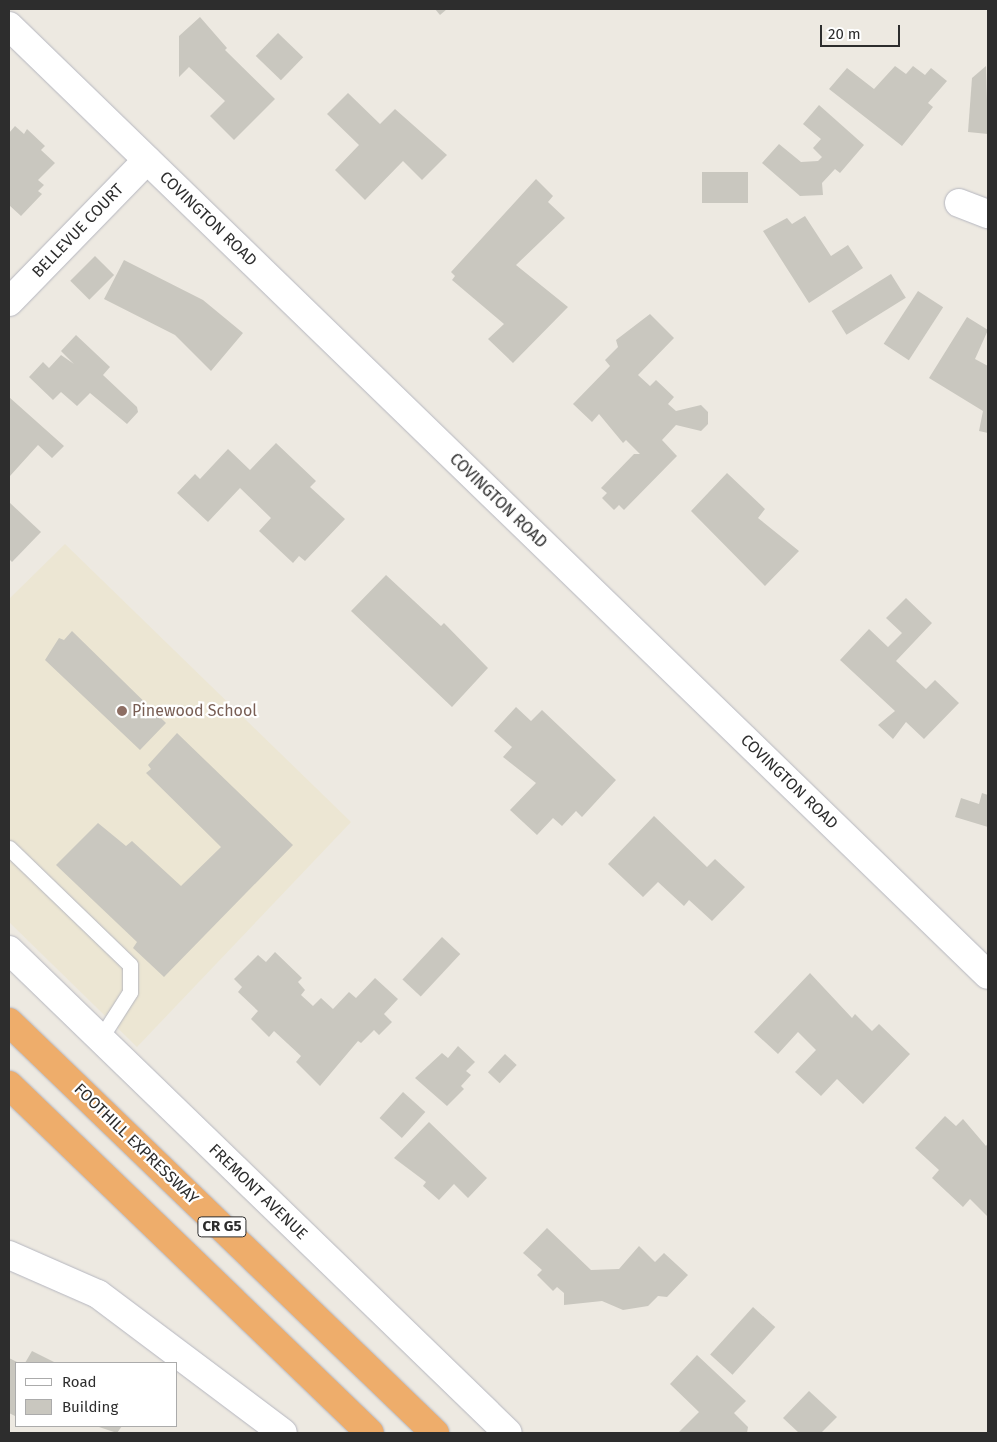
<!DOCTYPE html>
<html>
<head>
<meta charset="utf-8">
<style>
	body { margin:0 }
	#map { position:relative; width:997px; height:1442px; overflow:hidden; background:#ede9e1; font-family:"Fira Sans",sans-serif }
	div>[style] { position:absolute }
	.education>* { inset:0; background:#ece6d3 }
	.building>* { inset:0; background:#c9c7bf; transform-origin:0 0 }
	.roads { filter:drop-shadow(0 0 1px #b5b6bf) drop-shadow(0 0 1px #b5b6bf) }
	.lane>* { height:15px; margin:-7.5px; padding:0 7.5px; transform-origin:7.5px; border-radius:7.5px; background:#fff }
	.street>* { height:28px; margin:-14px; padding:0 14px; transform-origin:14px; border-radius:14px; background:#fff }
	.highway>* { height:28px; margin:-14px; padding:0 14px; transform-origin:14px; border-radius:14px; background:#eead6b }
	.dots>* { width:14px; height:14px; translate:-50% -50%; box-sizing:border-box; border:2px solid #fff; border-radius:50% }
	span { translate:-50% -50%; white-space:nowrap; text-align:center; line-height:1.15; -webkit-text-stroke:4.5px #fff; paint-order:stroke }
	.shield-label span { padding:1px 4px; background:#fff; border:1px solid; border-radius:4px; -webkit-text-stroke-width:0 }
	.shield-label { font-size:15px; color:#2d2d2d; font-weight:700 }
	.street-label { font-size:16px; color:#2d2d2d }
	.education-label { font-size:16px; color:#785e54 }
	.left { translate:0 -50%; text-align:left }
	.frame { position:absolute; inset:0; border:10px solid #2d2d2d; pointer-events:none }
	.legend { position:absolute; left:15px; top:1362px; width:162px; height:65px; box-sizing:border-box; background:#fff; border:1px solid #ababab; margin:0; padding:6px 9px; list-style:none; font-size:15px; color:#2d2d2d }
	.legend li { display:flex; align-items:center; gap:10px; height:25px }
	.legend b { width:25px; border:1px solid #ababab }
	.scale { position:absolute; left:820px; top:25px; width:80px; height:22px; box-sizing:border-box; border:2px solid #2d2d2d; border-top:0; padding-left:6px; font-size:15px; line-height:18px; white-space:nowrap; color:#2d2d2d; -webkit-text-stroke:4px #fff; paint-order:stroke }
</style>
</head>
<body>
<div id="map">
	<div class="education">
		<div style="clip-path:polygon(65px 544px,351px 822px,137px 1047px,9px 922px,9px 599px)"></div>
	</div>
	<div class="building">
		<div style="clip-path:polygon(435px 9px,447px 9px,440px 15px)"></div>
		<div style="clip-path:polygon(200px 17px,227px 48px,225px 50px,275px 99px,234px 140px,210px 116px,225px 101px,189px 67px,179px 77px,179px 36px)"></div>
		<div style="left:278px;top:33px;width:35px;height:32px;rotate:44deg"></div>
		<div style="clip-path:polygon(895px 66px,906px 74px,913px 66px,925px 75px,931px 68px,947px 81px,928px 103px,933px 107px,902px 146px,829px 89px,847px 68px,874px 89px)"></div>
		<div style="clip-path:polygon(986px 66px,988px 134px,968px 132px,972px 78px)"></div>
		<div style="clip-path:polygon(348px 93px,380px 124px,395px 109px,447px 155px,422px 180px,403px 161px,365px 200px,335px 170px,359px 145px,327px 114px)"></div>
		<div style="clip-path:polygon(819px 105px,864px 145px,840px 173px,835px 169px,822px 183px,823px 195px,800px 196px,762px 163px,779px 144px,801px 162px,818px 161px,822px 157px,813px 148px,821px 139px,803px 124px)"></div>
		<div style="clip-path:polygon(15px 126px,24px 134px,27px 129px,45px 146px,41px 150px,55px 163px,38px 180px,44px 185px,38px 191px,42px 194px,21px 216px,9px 205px,9px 133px)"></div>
		<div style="left:748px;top:172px;width:31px;height:46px;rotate:90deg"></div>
		<div style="clip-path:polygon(536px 179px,553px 196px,548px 202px,565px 218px,516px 265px,568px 307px,513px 363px,488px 339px,504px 324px,452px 280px,455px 276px,451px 272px)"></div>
		<div style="clip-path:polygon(805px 216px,831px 256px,848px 245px,863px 268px,809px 303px,763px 231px,787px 218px,792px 224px)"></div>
		<div style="left:95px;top:256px;width:27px;height:35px;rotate:45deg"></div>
		<div style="clip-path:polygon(124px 260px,203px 300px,243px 333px,211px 371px,175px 335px,104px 299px)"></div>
		<div style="left:891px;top:274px;width:28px;height:70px;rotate:58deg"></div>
		<div style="left:918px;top:291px;width:30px;height:63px;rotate:33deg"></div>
		<div style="clip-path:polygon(650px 314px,674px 338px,638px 375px,650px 386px,656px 380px,674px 397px,668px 404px,676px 411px,701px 405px,708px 412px,708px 424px,701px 431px,676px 425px,662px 440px,677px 456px,624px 510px,619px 505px,614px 510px,602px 498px,607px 493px,601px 488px,634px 454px,640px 454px,626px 440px,623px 443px,599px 414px,592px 422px,573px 404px,610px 366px,605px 360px,618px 347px,616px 340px)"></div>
		<div style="clip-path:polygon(967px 317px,988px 330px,975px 359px,988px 366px,988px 433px,979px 431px,983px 411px,929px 378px)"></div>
		<div style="clip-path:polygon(76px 335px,110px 367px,103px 375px,137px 407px,138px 412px,127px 424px,90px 393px,77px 406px,61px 392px,53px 400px,29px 377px,43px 362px,49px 368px,61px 355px,74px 364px,61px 351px)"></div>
		<div style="clip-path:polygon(9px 397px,64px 446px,52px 458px,38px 445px,10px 476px)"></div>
		<div style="clip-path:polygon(276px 443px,316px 481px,310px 487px,345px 519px,305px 561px,299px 556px,293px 563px,259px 531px,271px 518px,240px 488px,208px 522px,177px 493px,195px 474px,200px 479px,228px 449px,250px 470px)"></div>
		<div style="clip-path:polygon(727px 473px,765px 509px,758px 518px,799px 551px,765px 586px,691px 511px)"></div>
		<div style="clip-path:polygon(9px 502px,41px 532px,12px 562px,9px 559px)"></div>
		<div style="clip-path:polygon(386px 575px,441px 626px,444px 623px,488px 668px,452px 707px,351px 611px)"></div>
		<div style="clip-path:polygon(906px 598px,932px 623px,896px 661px,926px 689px,935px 680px,959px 703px,924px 739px,906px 722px,893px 739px,878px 725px,895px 711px,840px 660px,869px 629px,888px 647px,902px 633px,886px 618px)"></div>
		<div style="clip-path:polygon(72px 631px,166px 723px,140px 750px,45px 660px,59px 638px,64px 640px)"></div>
		<div style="clip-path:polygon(516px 707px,531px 721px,542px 710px,616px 780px,582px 817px,576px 811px,562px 826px,553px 818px,537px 835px,510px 810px,536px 783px,503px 757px,512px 747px,494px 731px)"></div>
		<div style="clip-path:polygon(177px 733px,293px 845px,164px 977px,133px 948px,137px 942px,56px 865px,98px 823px,126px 846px,132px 841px,181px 886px,221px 847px,146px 773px,151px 769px,148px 765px)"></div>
		<div style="clip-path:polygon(982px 793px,988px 795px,988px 827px,955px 817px,961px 798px,979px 804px)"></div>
		<div style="clip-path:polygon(654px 816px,707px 867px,715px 859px,745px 887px,712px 921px,689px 900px,684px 906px,658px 882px,643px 897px,608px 864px)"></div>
		<div style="left:442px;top:937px;width:25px;height:58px;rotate:43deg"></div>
		<div style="clip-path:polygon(275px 952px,302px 978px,298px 982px,305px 990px,301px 995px,313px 1006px,321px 998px,333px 1009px,349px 992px,356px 998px,375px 978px,398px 999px,384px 1014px,392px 1022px,379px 1035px,374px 1030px,361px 1043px,358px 1041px,320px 1086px,296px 1062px,301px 1056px,274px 1031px,269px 1037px,251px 1019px,258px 1011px,238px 992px,242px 987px,234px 979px,258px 955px,266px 962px)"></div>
		<div style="clip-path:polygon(810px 973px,852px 1018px,855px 1014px,872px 1031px,879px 1024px,910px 1054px,863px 1104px,837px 1079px,821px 1096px,795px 1072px,816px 1050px,798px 1032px,778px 1054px,754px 1032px)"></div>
		<div style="clip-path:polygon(458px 1046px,475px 1062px,466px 1071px,471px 1075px,461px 1086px,464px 1089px,447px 1106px,415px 1078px,442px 1053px,448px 1058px)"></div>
		<div style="left:505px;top:1054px;width:16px;height:25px;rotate:43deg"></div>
		<div style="left:403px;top:1092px;width:30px;height:35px;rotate:42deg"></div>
		<div style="clip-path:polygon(945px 1116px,956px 1126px,963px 1119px,986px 1146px,988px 1143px,988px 1217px,970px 1199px,963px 1207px,932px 1178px,939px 1170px,915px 1148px)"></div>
		<div style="clip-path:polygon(429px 1122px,487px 1178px,468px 1198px,454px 1184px,439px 1200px,423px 1186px,426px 1182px,394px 1158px)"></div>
		<div style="clip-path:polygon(547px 1228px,591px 1270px,619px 1269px,639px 1246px,655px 1262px,664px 1253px,688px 1275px,667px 1297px,658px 1296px,648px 1306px,623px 1310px,602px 1301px,564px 1305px,564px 1293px,557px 1287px,553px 1291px,537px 1275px,542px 1270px,523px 1253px)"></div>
		<div style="left:753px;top:1307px;width:30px;height:64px;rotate:42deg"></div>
		<div style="clip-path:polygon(32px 1351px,56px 1363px,25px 1363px)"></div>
		<div style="clip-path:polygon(697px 1355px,746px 1401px,734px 1413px,748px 1427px,747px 1433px,678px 1433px,699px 1412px,670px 1384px)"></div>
		<div style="clip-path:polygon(9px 1358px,19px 1363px,15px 1416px,9px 1413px)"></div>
		<div style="clip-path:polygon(809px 1391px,837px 1417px,821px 1433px,799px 1433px,783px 1418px)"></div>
		<div style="clip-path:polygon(96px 1426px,122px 1426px,117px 1433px)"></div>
	</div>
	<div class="roads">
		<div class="lane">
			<div style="left:9px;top:848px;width:168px;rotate:44deg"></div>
			<div style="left:130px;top:965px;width:27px;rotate:90deg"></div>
			<div style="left:130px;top:992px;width:56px;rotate:122.6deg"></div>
		</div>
		<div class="street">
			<div style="left:9px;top:26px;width:1363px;rotate:44.11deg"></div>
			<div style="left:959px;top:203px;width:31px;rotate:21deg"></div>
			<div style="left:9px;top:302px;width:198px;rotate:-45.8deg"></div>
			<div style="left:9px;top:950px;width:694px;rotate:44.07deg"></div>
			<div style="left:9px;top:1255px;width:97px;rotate:23.7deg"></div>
			<div style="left:98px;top:1294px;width:231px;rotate:36.9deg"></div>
		</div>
		<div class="highway">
			<div style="left:9px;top:1022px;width:592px;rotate:43.97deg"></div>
			<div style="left:9px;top:1085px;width:501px;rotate:43.95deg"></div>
		</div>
	</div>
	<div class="dots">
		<div style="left:122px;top:711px;background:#8d6e63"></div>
	</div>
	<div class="shield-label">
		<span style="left:222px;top:1227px">CR G5</span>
	</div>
	<div class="street-label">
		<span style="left:208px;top:219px;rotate:44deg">COVINGTON ROAD</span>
		<span style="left:78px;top:231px;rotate:-46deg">BELLEVUE COURT</span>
		<span style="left:498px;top:501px;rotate:44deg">COVINGTON ROAD</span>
		<span style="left:789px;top:782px;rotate:44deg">COVINGTON ROAD</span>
		<span style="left:136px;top:1144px;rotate:44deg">FOOTHILL EXPRESSWAY</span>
		<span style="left:258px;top:1192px;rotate:44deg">FREMONT AVENUE</span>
	</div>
	<div class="education-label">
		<span class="left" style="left:132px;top:711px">Pinewood School</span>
	</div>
	<div class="frame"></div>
	<ul class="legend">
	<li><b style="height:6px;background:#fff"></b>Road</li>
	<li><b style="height:14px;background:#c9c7bf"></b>Building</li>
	</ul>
	<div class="scale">20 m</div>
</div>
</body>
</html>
